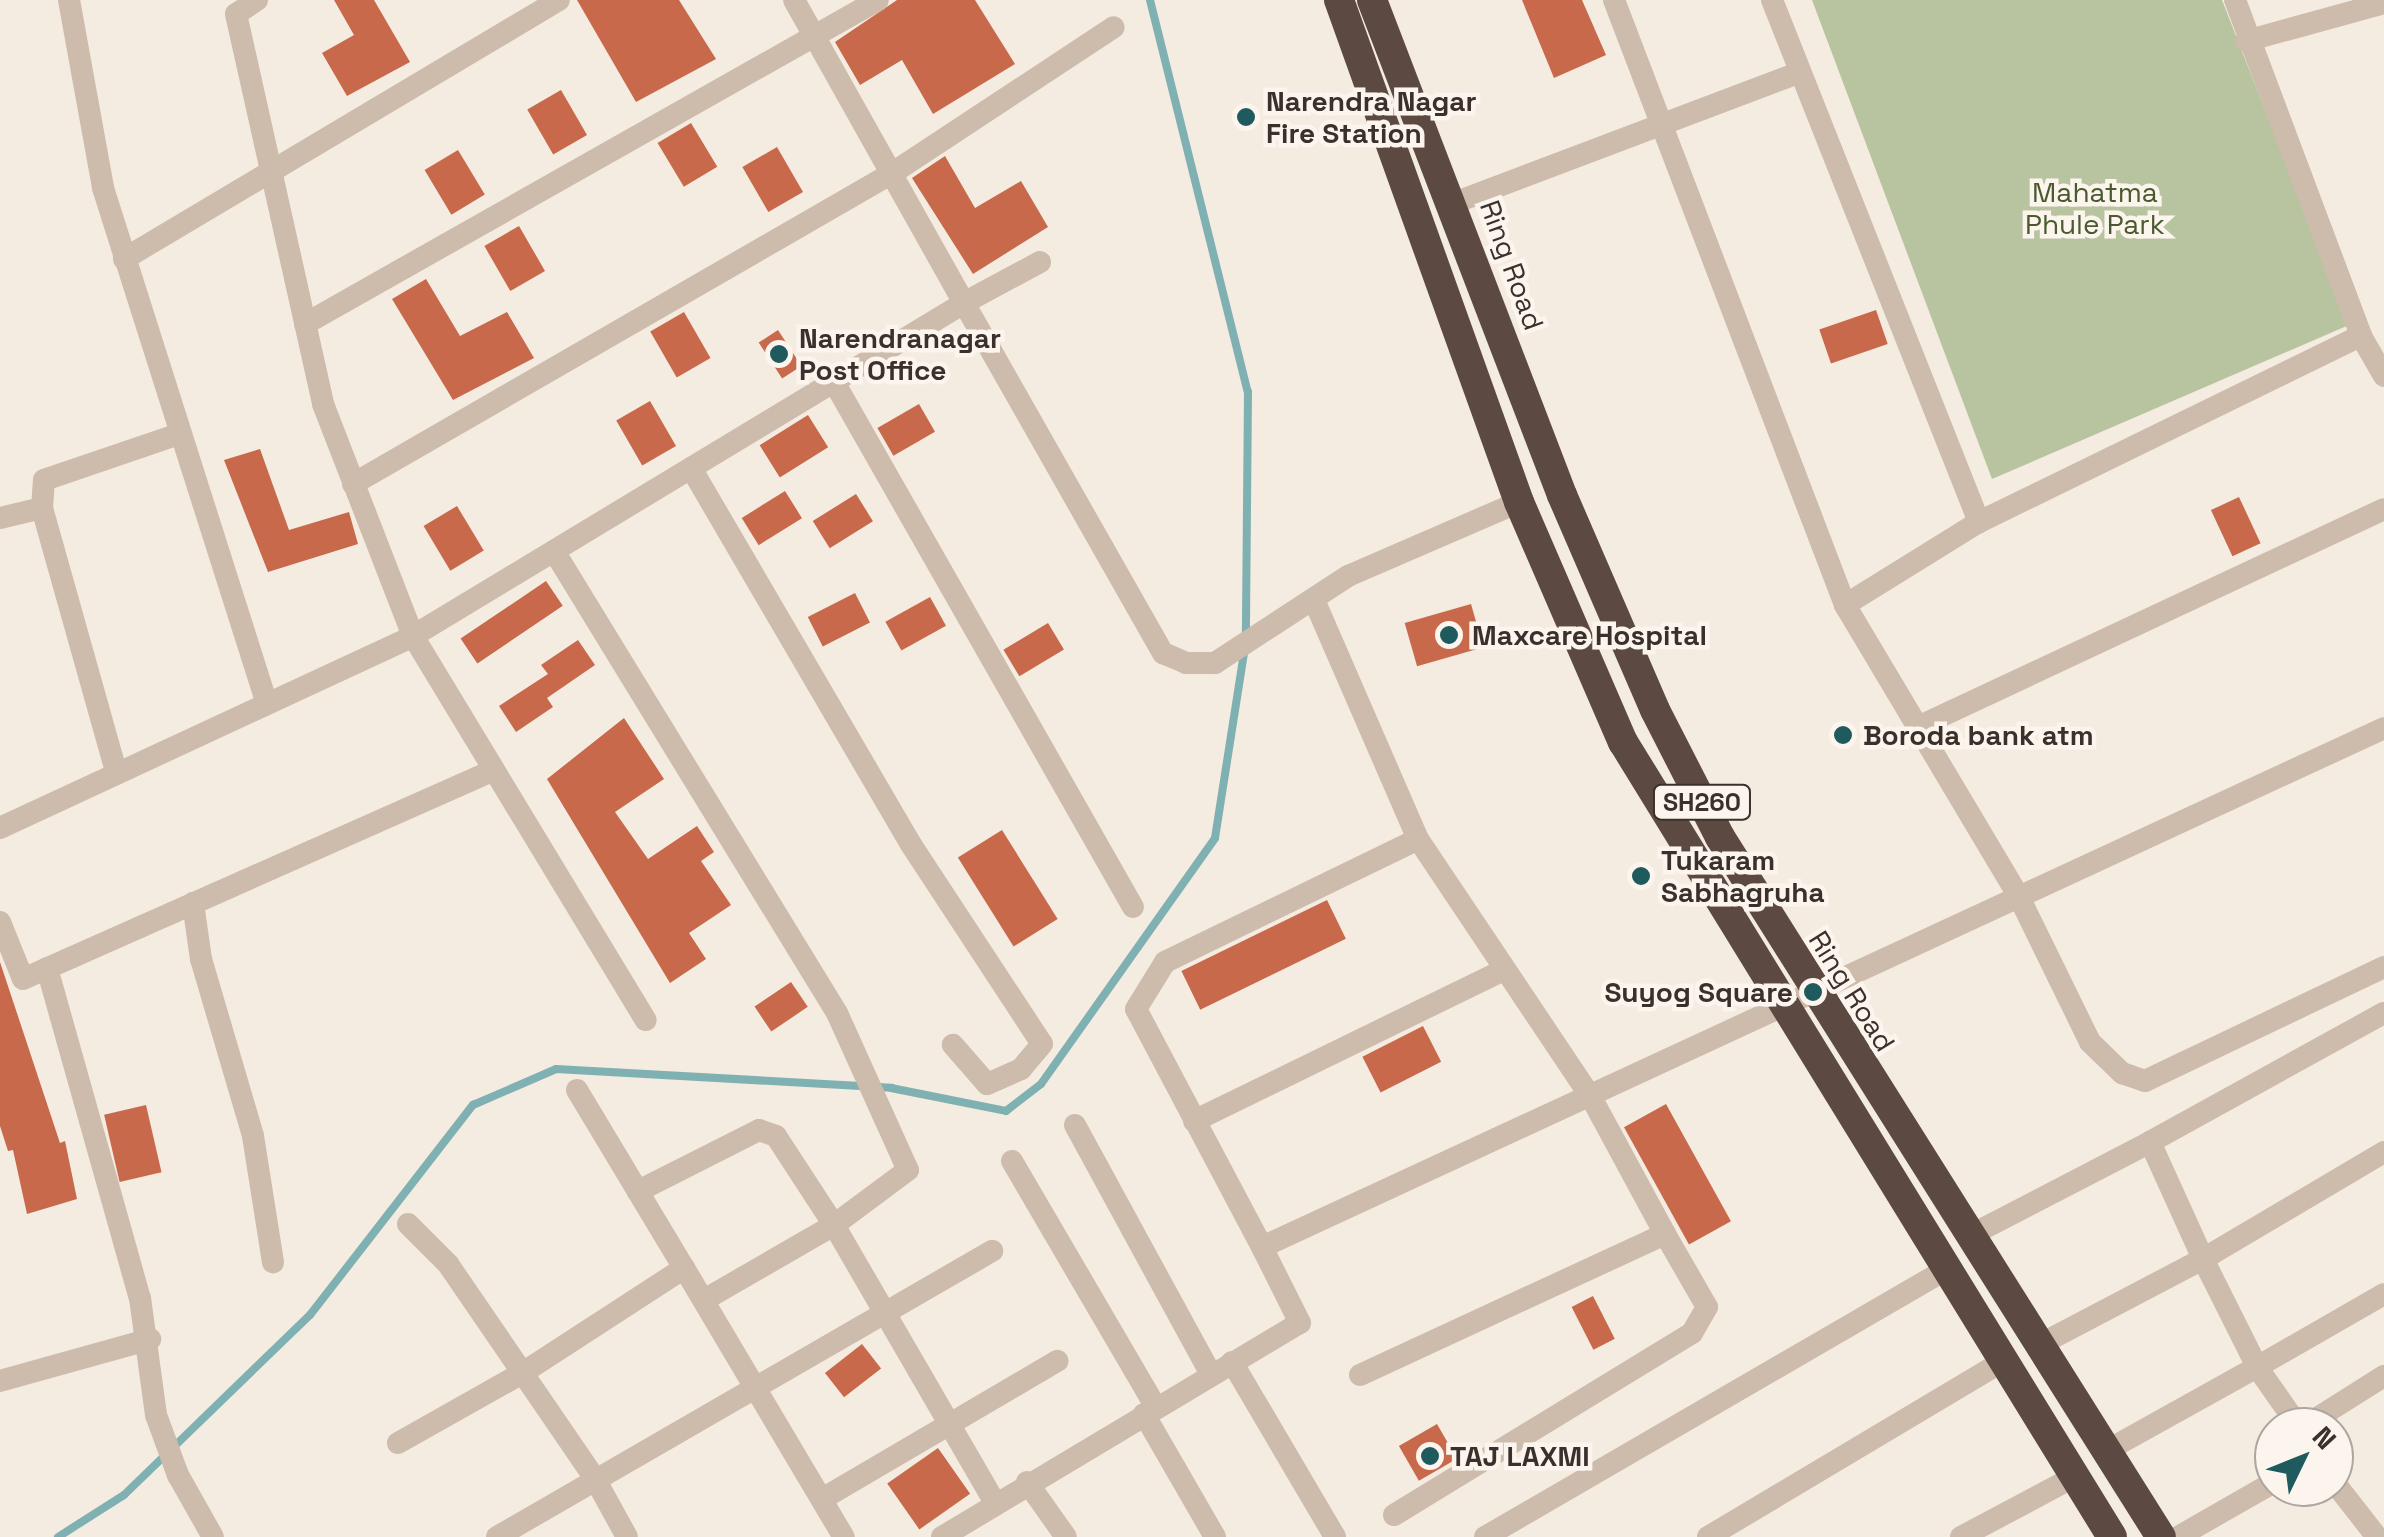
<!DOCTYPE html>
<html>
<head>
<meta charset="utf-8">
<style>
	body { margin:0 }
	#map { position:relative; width:2384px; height:1537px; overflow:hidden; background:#f4ebe1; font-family:"Space Grotesk",sans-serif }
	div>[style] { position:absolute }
	.green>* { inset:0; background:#b8c4a0 }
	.stream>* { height:8px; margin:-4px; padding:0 4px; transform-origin:4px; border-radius:4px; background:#7fb0b2 }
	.building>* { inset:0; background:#c8694b; transform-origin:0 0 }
	.minor>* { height:22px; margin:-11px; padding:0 11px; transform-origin:11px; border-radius:11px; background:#cdbbac }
	.highway>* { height:30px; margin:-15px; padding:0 15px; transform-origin:15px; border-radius:15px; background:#5c4a42 }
	.dots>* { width:28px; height:28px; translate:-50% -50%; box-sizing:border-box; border:5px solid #fbf5ee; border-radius:50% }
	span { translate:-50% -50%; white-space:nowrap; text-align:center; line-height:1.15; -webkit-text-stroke:9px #fbf5ee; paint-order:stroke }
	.shield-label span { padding:2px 8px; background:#fbf5ee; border:2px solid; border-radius:8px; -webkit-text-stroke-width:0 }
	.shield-label { font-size:25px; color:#3b302b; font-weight:700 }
	.poi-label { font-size:28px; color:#3b302b; font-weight:700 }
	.left { translate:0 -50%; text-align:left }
	.right { translate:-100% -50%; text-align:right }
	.park-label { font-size:28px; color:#4a5a2e }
	.street-label { font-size:28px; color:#3b302b }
	.north { position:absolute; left:2254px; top:1407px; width:100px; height:100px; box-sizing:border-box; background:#fbf5ee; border:2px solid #aea6a0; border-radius:50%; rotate:47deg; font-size:28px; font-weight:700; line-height:40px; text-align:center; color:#3b302b }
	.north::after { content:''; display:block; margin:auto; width:35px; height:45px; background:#1f5a5e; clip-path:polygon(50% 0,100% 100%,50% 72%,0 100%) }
</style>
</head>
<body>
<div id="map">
	<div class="green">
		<div style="clip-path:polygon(1812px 0,2222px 0,2349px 325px,1992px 479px)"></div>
	</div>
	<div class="stream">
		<div style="left:1150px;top:0;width:404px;rotate:76deg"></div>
		<div style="left:1248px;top:392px;width:246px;rotate:90.5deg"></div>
		<div style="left:58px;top:1537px;width:78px;rotate:-32.5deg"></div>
		<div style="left:124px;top:1495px;width:259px;rotate:-44.1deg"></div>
		<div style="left:310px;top:1315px;width:266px;rotate:-52.2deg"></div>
		<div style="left:473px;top:1105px;width:90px;rotate:-23.4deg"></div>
		<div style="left:556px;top:1069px;width:336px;rotate:3.2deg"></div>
		<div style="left:891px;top:1088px;width:117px;rotate:11.3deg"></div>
		<div style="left:1006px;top:1111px;width:44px;rotate:-37.6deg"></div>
		<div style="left:1041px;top:1084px;width:301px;rotate:-54.7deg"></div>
		<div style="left:1215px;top:838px;width:188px;rotate:-81.1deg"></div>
	</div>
	<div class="building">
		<div style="clip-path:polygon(334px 0,374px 0,410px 62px,347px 96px,322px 53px,354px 35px)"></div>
		<div style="clip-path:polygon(577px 0,679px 0,716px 59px,636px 102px)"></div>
		<div style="clip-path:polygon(897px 0,975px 0,1015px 64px,933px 114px,902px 60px,860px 85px,835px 42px)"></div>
		<div style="clip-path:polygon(1522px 0,1582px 0,1606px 55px,1554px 78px)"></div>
		<div style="left:561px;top:90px;width:52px;height:39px;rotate:60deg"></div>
		<div style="left:691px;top:123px;width:51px;height:39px;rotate:59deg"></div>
		<div style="left:777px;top:147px;width:52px;height:40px;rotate:60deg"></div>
		<div style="left:458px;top:150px;width:52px;height:39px;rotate:59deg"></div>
		<div style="clip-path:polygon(945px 156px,975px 208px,1021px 181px,1048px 227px,973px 274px,912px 178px)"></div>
		<div style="left:519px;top:226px;width:52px;height:40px;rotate:60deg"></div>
		<div style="clip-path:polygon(426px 279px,460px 336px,507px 312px,534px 358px,453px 400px,392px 299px)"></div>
		<div style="left:1876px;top:310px;width:36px;height:60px;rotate:71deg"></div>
		<div style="left:684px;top:312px;width:53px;height:39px;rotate:60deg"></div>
		<div style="left:778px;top:330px;width:43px;height:23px;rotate:57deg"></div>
		<div style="left:650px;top:401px;width:52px;height:39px;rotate:60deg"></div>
		<div style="left:919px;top:404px;width:32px;height:48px;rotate:60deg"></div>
		<div style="left:808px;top:415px;width:38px;height:57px;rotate:58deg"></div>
		<div style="clip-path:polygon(260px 449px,289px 530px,349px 512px,358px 544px,268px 572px,224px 460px)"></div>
		<div style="left:785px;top:491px;width:32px;height:51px;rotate:58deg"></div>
		<div style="left:856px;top:494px;width:32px;height:51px;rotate:58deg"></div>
		<div style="left:2239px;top:497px;width:51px;height:31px;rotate:65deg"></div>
		<div style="left:457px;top:506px;width:52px;height:39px;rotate:59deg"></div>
		<div style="left:546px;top:581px;width:30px;height:103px;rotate:56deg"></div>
		<div style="left:855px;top:593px;width:33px;height:53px;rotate:63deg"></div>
		<div style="left:930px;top:597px;width:33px;height:51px;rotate:61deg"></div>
		<div style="left:1471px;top:604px;width:45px;height:69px;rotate:74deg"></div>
		<div style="left:1048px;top:623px;width:31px;height:52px;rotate:59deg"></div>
		<div style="clip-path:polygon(578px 640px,595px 665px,547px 698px,553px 707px,516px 732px,499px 706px,548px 674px,541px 665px)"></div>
		<div style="clip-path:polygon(624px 718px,664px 779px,615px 812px,648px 859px,697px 826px,714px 852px,701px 861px,731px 905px,689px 933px,706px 959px,670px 983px,547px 779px)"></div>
		<div style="left:1002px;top:830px;width:105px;height:52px;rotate:58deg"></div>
		<div style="left:1327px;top:900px;width:43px;height:162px;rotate:64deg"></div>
		<div style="clip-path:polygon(0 962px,60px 1143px,65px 1141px,77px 1199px,27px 1214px,13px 1150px,8px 1151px,0 1126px)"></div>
		<div style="left:791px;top:982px;width:30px;height:44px;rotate:56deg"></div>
		<div style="left:1423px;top:1026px;width:40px;height:68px;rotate:63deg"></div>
		<div style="left:1666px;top:1104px;width:134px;height:48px;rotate:61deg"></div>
		<div style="left:146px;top:1105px;width:69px;height:43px;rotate:77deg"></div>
		<div style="left:1593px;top:1296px;width:48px;height:24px;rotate:63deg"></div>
		<div style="left:862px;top:1344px;width:31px;height:47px;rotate:52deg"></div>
		<div style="left:1437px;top:1424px;width:40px;height:44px;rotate:60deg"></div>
		<div style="left:938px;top:1448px;width:56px;height:62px;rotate:55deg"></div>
	</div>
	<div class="minor">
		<div style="left:69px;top:0;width:191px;rotate:79.7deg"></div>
		<div style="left:103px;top:188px;width:541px;rotate:72.37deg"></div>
		<div style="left:257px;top:0;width:25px;rotate:146deg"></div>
		<div style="left:236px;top:14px;width:400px;rotate:77.4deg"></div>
		<div style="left:323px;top:404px;width:249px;rotate:68.8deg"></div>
		<div style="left:413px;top:636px;width:644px;rotate:-31.15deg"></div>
		<div style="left:964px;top:303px;width:347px;rotate:-119.3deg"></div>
		<div style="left:1614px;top:0;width:648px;rotate:69.1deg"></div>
		<div style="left:1845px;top:605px;width:340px;rotate:59.2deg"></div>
		<div style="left:2019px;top:897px;width:161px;rotate:63.9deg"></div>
		<div style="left:2090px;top:1042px;width:45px;rotate:44.1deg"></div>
		<div style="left:2122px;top:1073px;width:24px;rotate:19deg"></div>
		<div style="left:2145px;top:1081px;width:265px;rotate:-25.5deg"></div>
		<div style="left:1772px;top:0;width:562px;rotate:68.37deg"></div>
		<div style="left:2235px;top:0;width:359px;rotate:69.4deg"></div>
		<div style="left:2361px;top:336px;width:46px;rotate:60.1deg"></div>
		<div style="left:2246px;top:41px;width:143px;rotate:-15.4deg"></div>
		<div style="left:1454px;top:203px;width:368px;rotate:-20.7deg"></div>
		<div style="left:124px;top:259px;width:506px;rotate:-30.77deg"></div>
		<div style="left:1040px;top:262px;width:86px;rotate:151.7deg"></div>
		<div style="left:964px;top:303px;width:403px;rotate:60.4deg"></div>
		<div style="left:1163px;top:653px;width:25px;rotate:23deg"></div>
		<div style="left:1186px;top:663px;width:29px"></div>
		<div style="left:1215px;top:663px;width:159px;rotate:-33.2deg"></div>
		<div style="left:1348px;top:576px;width:186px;rotate:-23.4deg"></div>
		<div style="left:305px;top:324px;width:658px;rotate:-29.49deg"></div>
		<div style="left:834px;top:382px;width:604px;rotate:60.34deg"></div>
		<div style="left:691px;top:468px;width:434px;rotate:59.7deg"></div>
		<div style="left:910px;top:843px;width:240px;rotate:56.7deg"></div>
		<div style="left:1042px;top:1044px;width:33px;rotate:130deg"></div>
		<div style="left:1021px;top:1069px;width:37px;rotate:156deg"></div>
		<div style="left:987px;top:1084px;width:52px;rotate:-131.1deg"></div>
		<div style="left:353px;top:484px;width:625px;rotate:-29.97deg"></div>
		<div style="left:894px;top:172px;width:263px;rotate:-33.4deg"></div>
		<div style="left:42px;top:508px;width:28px;rotate:-86deg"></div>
		<div style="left:44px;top:480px;width:143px;rotate:-18.8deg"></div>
		<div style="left:0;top:518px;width:43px;rotate:-13.4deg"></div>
		<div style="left:42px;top:508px;width:276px;rotate:74.3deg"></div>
		<div style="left:554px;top:551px;width:542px;rotate:58.51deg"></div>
		<div style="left:837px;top:1013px;width:172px;rotate:65.7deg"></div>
		<div style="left:908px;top:1170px;width:92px;rotate:143.4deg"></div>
		<div style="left:834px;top:1225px;width:106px;rotate:-123.1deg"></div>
		<div style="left:776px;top:1136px;width:18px;rotate:-161deg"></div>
		<div style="left:759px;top:1130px;width:136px;rotate:153.2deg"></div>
		<div style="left:1314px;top:600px;width:261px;rotate:66.5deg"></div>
		<div style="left:1418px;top:839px;width:313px;rotate:56.2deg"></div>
		<div style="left:1592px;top:1099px;width:153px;rotate:61.6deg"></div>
		<div style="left:1665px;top:1234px;width:336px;rotate:155.2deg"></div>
		<div style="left:1845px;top:605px;width:158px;rotate:-31.8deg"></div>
		<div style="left:1979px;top:522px;width:425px;rotate:-26deg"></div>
		<div style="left:1918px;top:727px;width:514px;rotate:-25.07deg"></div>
		<div style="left:0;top:828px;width:455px;rotate:-24.9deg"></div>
		<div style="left:413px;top:636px;width:449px;rotate:58.8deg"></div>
		<div style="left:193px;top:903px;width:57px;rotate:81.9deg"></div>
		<div style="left:201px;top:959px;width:184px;rotate:73.6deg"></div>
		<div style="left:253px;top:1136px;width:128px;rotate:81deg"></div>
		<div style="left:0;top:922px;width:61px;rotate:68deg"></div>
		<div style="left:23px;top:979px;width:515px;rotate:-23.93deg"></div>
		<div style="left:47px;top:968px;width:343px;rotate:74.3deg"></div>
		<div style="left:140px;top:1298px;width:118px;rotate:82.2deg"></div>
		<div style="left:156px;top:1415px;width:64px;rotate:69.9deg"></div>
		<div style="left:178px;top:1475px;width:71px;rotate:60.6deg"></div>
		<div style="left:577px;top:1090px;width:208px;rotate:59deg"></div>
		<div style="left:1194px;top:1121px;width:346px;rotate:-26deg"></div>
		<div style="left:1075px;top:1125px;width:284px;rotate:61.4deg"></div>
		<div style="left:2150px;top:1142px;width:267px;rotate:-28.9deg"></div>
		<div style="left:1012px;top:1161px;width:285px;rotate:59.7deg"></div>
		<div style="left:408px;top:1224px;width:57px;rotate:45deg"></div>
		<div style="left:448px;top:1264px;width:258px;rotate:55.6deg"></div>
		<div style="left:594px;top:1477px;width:68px;rotate:61.2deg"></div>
		<div style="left:1969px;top:1236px;width:204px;rotate:-27.4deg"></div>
		<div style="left:2150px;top:1142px;width:128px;rotate:65.6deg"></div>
		<div style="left:2203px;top:1259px;width:210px;rotate:-30.6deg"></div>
		<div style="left:1262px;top:1247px;width:269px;rotate:-117.9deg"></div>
		<div style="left:1136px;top:1009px;width:55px;rotate:-58.3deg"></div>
		<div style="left:1165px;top:962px;width:281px;rotate:-25.9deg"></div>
		<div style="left:704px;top:1300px;width:150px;rotate:-30deg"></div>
		<div style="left:834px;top:1225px;width:321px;rotate:59.9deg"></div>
		<div style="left:2039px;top:1345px;width:185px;rotate:-27.7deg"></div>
		<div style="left:2203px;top:1259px;width:121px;rotate:63.4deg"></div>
		<div style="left:2257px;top:1367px;width:146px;rotate:-29.9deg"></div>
		<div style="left:1232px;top:1362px;width:203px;rotate:59.5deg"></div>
		<div style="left:0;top:1381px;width:156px;rotate:-15.6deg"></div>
		<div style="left:1144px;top:1414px;width:142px;rotate:60deg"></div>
		<div style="left:2303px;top:1427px;width:96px;rotate:-32.2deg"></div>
		<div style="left:398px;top:1443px;width:145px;rotate:-29.4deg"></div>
		<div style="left:524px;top:1372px;width:191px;rotate:-33deg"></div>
		<div style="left:684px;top:1268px;width:313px;rotate:59.3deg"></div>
		<div style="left:2106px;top:1451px;width:173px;rotate:-29.1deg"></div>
		<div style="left:2257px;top:1367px;width:73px;rotate:55deg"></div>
		<div style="left:1027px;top:1482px;width:67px;rotate:54.7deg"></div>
		<div style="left:2334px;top:1482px;width:70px;rotate:52deg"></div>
		<div style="left:822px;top:1499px;width:273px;rotate:-30.4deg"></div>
		<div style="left:1394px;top:1515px;width:349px;rotate:-31.4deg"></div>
		<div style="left:1692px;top:1333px;width:30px;rotate:-60deg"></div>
		<div style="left:1707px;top:1307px;width:84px;rotate:-119.9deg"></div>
		<div style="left:497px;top:1537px;width:572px;rotate:-30.02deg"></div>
		<div style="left:942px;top:1537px;width:417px;rotate:-30.9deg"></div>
		<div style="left:1300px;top:1323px;width:85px;rotate:-116.6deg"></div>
		<div style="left:1262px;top:1247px;width:1236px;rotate:-24.82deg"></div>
		<div style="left:1485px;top:1537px;width:532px;rotate:-30.13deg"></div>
		<div style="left:1708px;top:1537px;width:342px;rotate:-30.8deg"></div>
		<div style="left:1961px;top:1537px;width:128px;rotate:-28deg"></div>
		<div style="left:2178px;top:1537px;width:111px;rotate:-29.8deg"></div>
	</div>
	<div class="highway">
		<div style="left:1339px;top:0;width:533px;rotate:70.27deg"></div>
		<div style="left:1519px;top:502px;width:262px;rotate:66.6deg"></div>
		<div style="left:1623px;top:742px;width:933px;rotate:58.4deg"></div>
		<div style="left:1372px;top:0;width:530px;rotate:69deg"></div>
		<div style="left:1562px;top:495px;width:234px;rotate:66.6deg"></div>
		<div style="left:1655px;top:710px;width:143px;rotate:62.9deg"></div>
		<div style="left:1720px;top:837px;width:827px;rotate:57.79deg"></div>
	</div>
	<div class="dots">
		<div style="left:1246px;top:117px;background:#1f5a5e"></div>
		<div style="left:779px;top:354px;background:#1f5a5e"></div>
		<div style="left:1449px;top:635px;background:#1f5a5e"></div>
		<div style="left:1843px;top:735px;background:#1f5a5e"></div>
		<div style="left:1641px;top:876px;background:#1f5a5e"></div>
		<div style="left:1813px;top:992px;background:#1f5a5e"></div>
		<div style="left:1430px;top:1456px;background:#1f5a5e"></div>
	</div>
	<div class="shield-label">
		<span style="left:1702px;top:802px">SH260</span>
	</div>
	<div class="poi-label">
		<span class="left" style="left:1266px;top:117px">Narendra Nagar<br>Fire Station</span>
		<span class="left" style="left:799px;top:354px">Narendranagar<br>Post Office</span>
		<span class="left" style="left:1472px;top:635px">Maxcare Hospital</span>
		<span class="left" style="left:1863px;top:735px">Boroda bank atm</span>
		<span class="left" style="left:1661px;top:876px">Tukaram<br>Sabhagruha</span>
		<span class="right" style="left:1793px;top:992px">Suyog Square</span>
		<span class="left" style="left:1450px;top:1456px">TAJ LAXMI</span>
	</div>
	<div class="park-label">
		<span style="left:2095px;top:208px">Mahatma<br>Phule Park</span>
	</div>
	<div class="street-label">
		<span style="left:1512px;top:265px;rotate:70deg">Ring Road</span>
		<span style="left:1852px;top:991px;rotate:58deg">Ring Road</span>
	</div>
	<div class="north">N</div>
</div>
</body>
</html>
